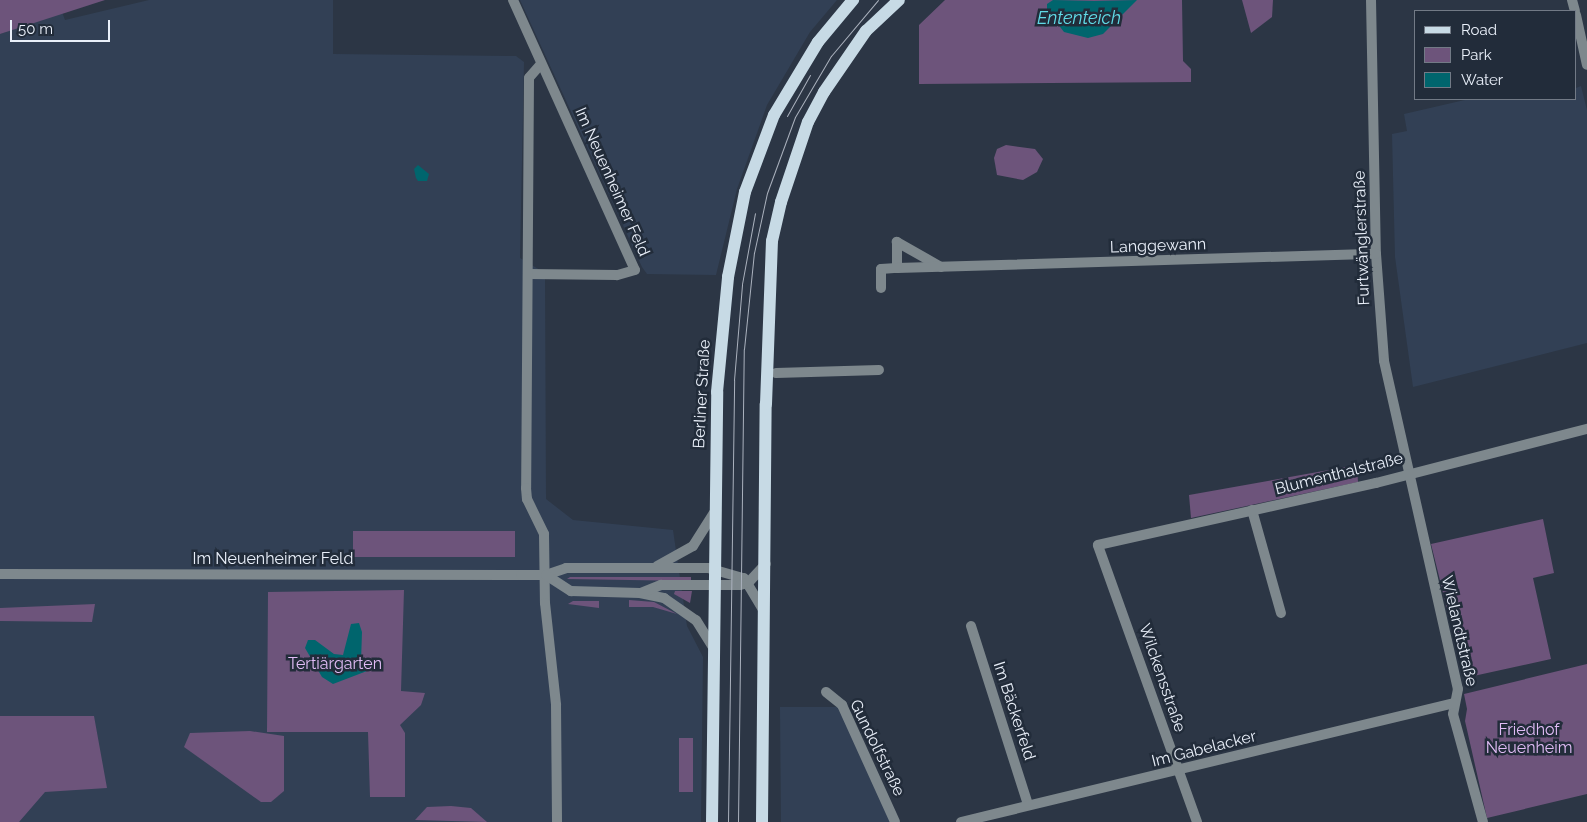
<!DOCTYPE html>
<html>
<head>
<meta charset="utf-8">
<style>
	body { margin:0 }
	#map { position:relative; width:1587px; height:822px; overflow:hidden; background:#2c3645; font-family:Raleway,sans-serif }
	div>[style] { position:absolute }
	.built>* { inset:0; background:#324055 }
	.green>* { inset:0; background:#6d547b; transform-origin:0 0 }
	.water>* { inset:0; background:#00656d }
	.street>* { height:10px; margin:-5px; padding:0 5px; transform-origin:5px; border-radius:5px; background:#7e888d }
	.primary>* { height:12px; margin:-6px; padding:0 6px; transform-origin:6px; border-radius:6px; background:#c7dae5 }
	.tram>* { height:1px; margin:-0.5px; padding:0 0.5px; transform-origin:0.5px; border-radius:0.5px; background:#abb2be }
	span { translate:-50% -50%; white-space:nowrap; text-align:center; line-height:1.15; -webkit-text-stroke:5px #222c3a; paint-order:stroke }
	.street-label { font-size:16px; color:#e9eff9 }
	.park-label { font-size:16px; color:#e1bcf6 }
	.water-label { font-size:18px; color:#60dae6; font-style:italic }
	.legend { position:absolute; left:1414px; top:10px; width:162px; height:90px; box-sizing:border-box; background:#222c3a; border:1px solid #727a86; margin:0; padding:6px 9px; list-style:none; font-size:15px; color:#e9eff9 }
	.legend li { display:flex; align-items:center; gap:10px; height:25px }
	.legend b { width:25px; border:1px solid #727a86 }
	.scale { position:absolute; left:10px; top:20px; width:100px; height:22px; box-sizing:border-box; border:2px solid #e9eff9; border-top:0; padding-left:6px; font-size:15px; line-height:18px; white-space:nowrap; color:#e9eff9; -webkit-text-stroke:4px #222c3a; paint-order:stroke }
</style>
</head>
<body>
<div id="map">
	<div class="built">
		<div style="clip-path:polygon(149px 0,333px 0,333px 54px,516px 56px,524px 62px,520px 258px,545px 273px,546px 499px,573px 520px,673px 530px,687px 626px,703px 657px,701px 822px,0 822px,0 34px,62px 12px,65px 20px)"></div>
		<div style="clip-path:polygon(520px 0,837px 0,810px 32px,767px 105px,737px 189px,716px 275px,647px 274px,642px 267px)"></div>
		<div style="clip-path:polygon(1581px 86px,1587px 110px,1587px 343px,1413px 387px,1395px 257px,1392px 134px,1407px 131px,1404px 114px,1469px 99px,1576px 99px,1576px 88px)"></div>
		<div style="clip-path:polygon(780px 707px,841px 707px,892px 822px,781px 822px)"></div>
	</div>
	<div class="green">
		<div style="clip-path:polygon(0 0,105px 0,0 34px)"></div>
		<div style="clip-path:polygon(945px 0,1182px 0,1183px 61px,1191px 69px,1191px 82px,919px 84px,919px 25px)"></div>
		<div style="clip-path:polygon(1242px 0,1273px 0,1272px 17px,1251px 33px)"></div>
		<div style="clip-path:polygon(1006px 145px,1035px 149px,1043px 159px,1037px 172px,1023px 180px,997px 175px,994px 158px,997px 149px)"></div>
		<div style="clip-path:polygon(1357px 465px,1358px 482px,1191px 518px,1189px 495px)"></div>
		<div style="clip-path:polygon(1543px 519px,1554px 573px,1533px 578px,1551px 659px,1469px 677px,1458px 632px,1453px 633px,1431px 544px)"></div>
		<div style="left:353px;top:531px;width:162px;height:26px"></div>
		<div style="clip-path:polygon(570px 577px,691px 577px,691px 581px,567px 579px)"></div>
		<div style="clip-path:polygon(404px 590px,401px 691px,425px 693px,421px 705px,400px 725px,405px 733px,405px 797px,370px 797px,368px 732px,267px 732px,268px 592px)"></div>
		<div style="clip-path:polygon(675px 591px,692px 591px,690px 603px,674px 594px)"></div>
		<div style="clip-path:polygon(629px 600px,654px 602px,677px 614px,653px 607px,629px 607px)"></div>
		<div style="clip-path:polygon(573px 601px,599px 601px,599px 608px,568px 604px)"></div>
		<div style="clip-path:polygon(95px 604px,92px 622px,0 621px,0 608px)"></div>
		<div style="clip-path:polygon(1587px 664px,1587px 794px,1487px 818px,1465px 721px,1467px 709px,1464px 694px)"></div>
		<div style="clip-path:polygon(0 716px,94px 716px,107px 788px,45px 792px,19px 822px,0 822px)"></div>
		<div style="clip-path:polygon(250px 731px,284px 736px,284px 791px,271px 802px,261px 802px,184px 747px,190px 733px)"></div>
		<div style="left:693px;top:738px;width:54px;height:14px;rotate:90deg"></div>
		<div style="clip-path:polygon(451px 806px,471px 808px,487px 822px,415px 820px,427px 807px)"></div>
	</div>
	<div class="water">
		<div style="clip-path:polygon(1053px 0,1094px 1px,1137px 0,1103px 34px,1088px 38px,1064px 32px,1047px 10px,1047px 4px)"></div>
		<div style="clip-path:polygon(418px 165px,429px 174px,427px 181px,418px 181px,416px 178px,414px 169px)"></div>
		<div style="clip-path:polygon(359px 623px,362px 632px,361px 662px,367px 671px,333px 684px,322px 677px,305px 648px,308px 640px,315px 640px,334px 654px,343px 655px,351px 624px)"></div>
	</div>
	<div class="street">
		<div style="left:513px;top:0;width:296px;rotate:65.7deg"></div>
		<div style="left:635px;top:270px;width:19px;rotate:164deg"></div>
		<div style="left:617px;top:275px;width:88px;rotate:-179.3deg"></div>
		<div style="left:1371px;top:0;width:254px;rotate:88.9deg"></div>
		<div style="left:1376px;top:254px;width:107px;rotate:85.7deg"></div>
		<div style="left:1384px;top:361px;width:336px;rotate:77.3deg"></div>
		<div style="left:1458px;top:689px;width:25px;rotate:101deg"></div>
		<div style="left:1453px;top:714px;width:112px;rotate:74.5deg"></div>
		<div style="left:1572px;top:0;width:11px;rotate:75deg"></div>
		<div style="left:1576px;top:15px;width:51px;rotate:77.6deg"></div>
		<div style="left:541px;top:64px;width:18px;rotate:131deg"></div>
		<div style="left:529px;top:78px;width:410px;rotate:90.4deg"></div>
		<div style="left:526px;top:488px;width:11px;rotate:85deg"></div>
		<div style="left:527px;top:499px;width:39px;rotate:64deg"></div>
		<div style="left:544px;top:534px;width:69px;rotate:89.2deg"></div>
		<div style="left:545px;top:603px;width:103px;rotate:83.8deg"></div>
		<div style="left:556px;top:705px;width:117px;rotate:89.5deg"></div>
		<div style="left:941px;top:267px;width:51px;rotate:-150.4deg"></div>
		<div style="left:897px;top:242px;width:26px;rotate:90deg"></div>
		<div style="left:897px;top:268px;width:479px;rotate:-1.7deg"></div>
		<div style="left:881px;top:288px;width:19px;rotate:-90deg"></div>
		<div style="left:881px;top:269px;width:16px;rotate:-4deg"></div>
		<div style="left:776px;top:373px;width:103px;rotate:-1.7deg"></div>
		<div style="left:1252px;top:510px;width:107px;rotate:74.3deg"></div>
		<div style="left:657px;top:566px;width:41px;rotate:-29.1deg"></div>
		<div style="left:693px;top:546px;width:41px;rotate:-57.8deg"></div>
		<div style="left:0;top:574px;width:521px;rotate:0.11deg"></div>
		<div style="left:521px;top:575px;width:25px"></div>
		<div style="left:546px;top:575px;width:21px;rotate:-19deg"></div>
		<div style="left:566px;top:568px;width:142px"></div>
		<div style="left:708px;top:568px;width:37px;rotate:16deg"></div>
		<div style="left:744px;top:578px;width:39px;rotate:59deg"></div>
		<div style="left:546px;top:575px;width:30px;rotate:33deg"></div>
		<div style="left:571px;top:591px;width:69px;rotate:1.7deg"></div>
		<div style="left:640px;top:593px;width:25px;rotate:12deg"></div>
		<div style="left:664px;top:598px;width:39px;rotate:35deg"></div>
		<div style="left:696px;top:620px;width:34px;rotate:58deg"></div>
		<div style="left:641px;top:593px;width:22px;rotate:-22deg"></div>
		<div style="left:661px;top:585px;width:79px"></div>
		<div style="left:740px;top:585px;width:8px;rotate:-14deg"></div>
		<div style="left:748px;top:583px;width:26px;rotate:-47deg"></div>
		<div style="left:971px;top:626px;width:188px;rotate:72.3deg"></div>
		<div style="left:826px;top:692px;width:21px;rotate:39deg"></div>
		<div style="left:842px;top:705px;width:128px;rotate:65.6deg"></div>
		<div style="left:961px;top:822px;width:507px;rotate:-13.57deg"></div>
		<div style="left:1197px;top:822px;width:294px;rotate:-109.7deg"></div>
		<div style="left:1098px;top:545px;width:285px;rotate:-12.6deg"></div>
		<div style="left:1376px;top:483px;width:218px;rotate:-14.4deg"></div>
	</div>
	<div class="primary">
		<div style="left:712px;top:822px;width:430px;rotate:-89.3deg"></div>
		<div style="left:717px;top:392px;width:116px;rotate:-84.5deg"></div>
		<div style="left:728px;top:277px;width:87px;rotate:-78.7deg"></div>
		<div style="left:745px;top:192px;width:82px;rotate:-69.4deg"></div>
		<div style="left:774px;top:115px;width:85px;rotate:-58.9deg"></div>
		<div style="left:818px;top:42px;width:55px;rotate:-50.2deg"></div>
		<div style="left:762px;top:822px;width:418px;rotate:-89.5deg"></div>
		<div style="left:766px;top:404px;width:163px;rotate:-87.9deg"></div>
		<div style="left:772px;top:241px;width:40px;rotate:-77deg"></div>
		<div style="left:781px;top:202px;width:84px;rotate:-71.4deg"></div>
		<div style="left:808px;top:122px;width:34px;rotate:-62deg"></div>
		<div style="left:824px;top:92px;width:74px;rotate:-55.5deg"></div>
		<div style="left:866px;top:31px;width:45px;rotate:-43.2deg"></div>
	</div>
	<div class="tram">
		<div style="left:787px;top:116px;width:47px;rotate:-60.7deg"></div>
		<div style="left:728px;top:822px;width:442px;rotate:-89.2deg"></div>
		<div style="left:734px;top:380px;width:96px;rotate:-85.2deg"></div>
		<div style="left:742px;top:284px;width:72px;rotate:-79.6deg"></div>
		<div style="left:738px;top:822px;width:473px;rotate:-89.3deg"></div>
		<div style="left:744px;top:349px;width:97px;rotate:-84.1deg"></div>
		<div style="left:754px;top:253px;width:61px;rotate:-77.8deg"></div>
		<div style="left:767px;top:193px;width:81px;rotate:-69.8deg"></div>
		<div style="left:795px;top:117px;width:71px;rotate:-59.5deg"></div>
		<div style="left:831px;top:56px;width:73px;rotate:-50deg"></div>
	</div>
	<div class="street-label">
		<span style="left:612px;top:182px;rotate:66deg">Im Neuenheimer Feld</span>
		<span style="left:1362px;top:238px;rotate:-92deg">Furtwänglerstraße</span>
		<span style="left:1158px;top:246px;rotate:-2deg">Langgewann</span>
		<span style="left:702px;top:394px;rotate:-87deg">Berliner Straße</span>
		<span style="left:1339px;top:474px;rotate:-14deg">Blumenthalstraße</span>
		<span style="left:273px;top:559px">Im Neuenheimer Feld</span>
		<span style="left:1459px;top:631px;rotate:77deg">Wielandtstraße</span>
		<span style="left:1162px;top:678px;rotate:71deg">Wilckensstraße</span>
		<span style="left:1014px;top:711px;rotate:72deg">Im Bäckerfeld</span>
		<span style="left:877px;top:748px;rotate:64deg">Gundolfstraße</span>
		<span style="left:1204px;top:749px;rotate:-14deg">Im Gabelacker</span>
	</div>
	<div class="park-label">
		<span style="left:335px;top:664px">Tertiärgarten</span>
		<span style="left:1529px;top:739px">Friedhof<br>Neuenheim</span>
	</div>
	<div class="water-label">
		<span style="left:1079px;top:18px">Ententeich</span>
	</div>
	<ul class="legend">
	<li><b style="height:6px;background:#c7dae5"></b>Road</li>
	<li><b style="height:14px;background:#6d547b"></b>Park</li>
	<li><b style="height:14px;background:#00656d"></b>Water</li>
	</ul>
	<div class="scale">50 m</div>
</div>
</body>
</html>
